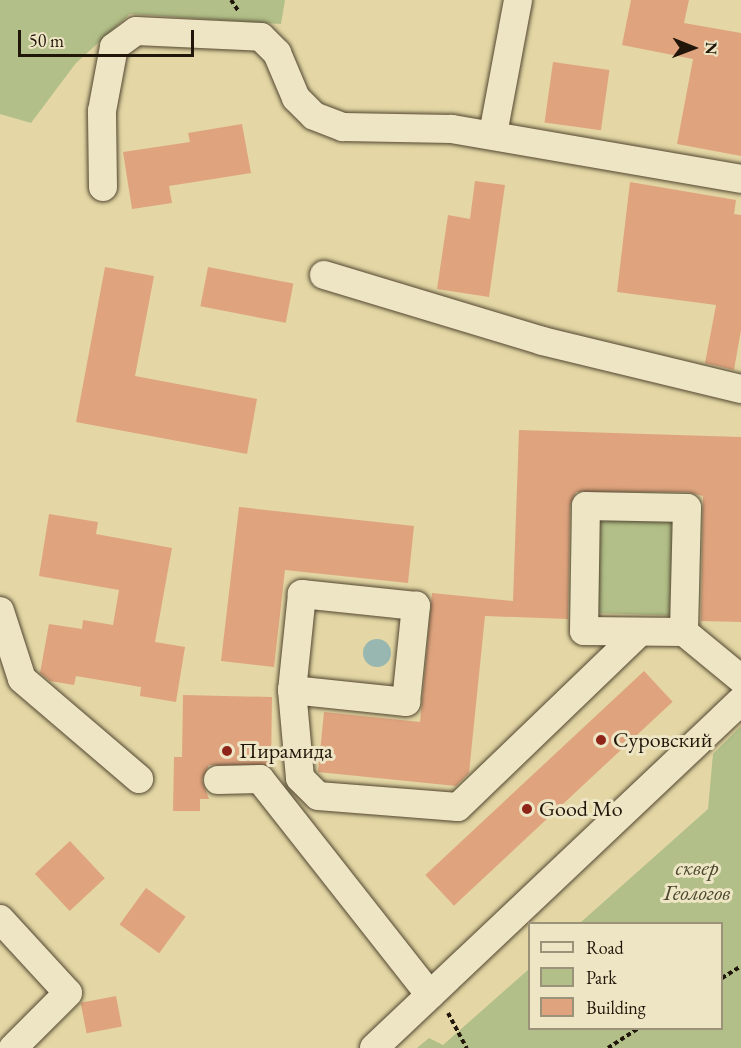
<!DOCTYPE html>
<html>
<head>
<meta charset="utf-8">
<style>
	body { margin:0 }
	#map { position:relative; width:741px; height:1048px; overflow:hidden; background:#e4d7a5; font-family:"EB Garamond",serif }
	div>[style] { position:absolute }
	.green>* { inset:0; background:#b2bf88; transform-origin:0 0 }
	.water>* { inset:0; background:#99b7b1 }
	.round { border-radius:50% }
	.building>* { inset:0; background:#dfa47e; transform-origin:0 0 }
	.path>* { height:4px; margin-top:-2px; transform-origin:0; background:repeating-linear-gradient(90deg,#20160a 0 4.5px,transparent 0 7.5px) }
	.roads { filter:drop-shadow(0 0 2px #514631) drop-shadow(0 0 2px #514631) }
	.minor>* { height:28px; margin:-14px; padding:0 14px; transform-origin:14px; border-radius:14px; background:#ede5c4 }
	.dots>* { width:16px; height:16px; translate:-50% -50%; box-sizing:border-box; border:3px solid #ede5c4; border-radius:50% }
	span { translate:-50% -50%; white-space:nowrap; text-align:center; line-height:1.15; -webkit-text-stroke:6px #ede5c4; paint-order:stroke }
	.poi-label { font-size:22px; color:#20160a }
	.left { translate:0 -50%; text-align:left }
	.park-label { font-size:22px; color:#4c4930; font-style:italic }
	.legend { position:absolute; left:528px; top:922px; width:195px; height:108px; box-sizing:border-box; background:#ede5c4; border:2px solid #9b927a; margin:0; padding:8px 10px; list-style:none; font-size:18px; color:#20160a }
	.legend li { display:flex; align-items:center; gap:12px; height:30px }
	.legend b { width:30px; border:2px solid #9b927a }
	.north { position:absolute; left:663px; top:18px; width:60px; height:60px; -webkit-text-stroke:4px #ede5c4; paint-order:stroke; rotate:91deg; font-size:16px; font-weight:700; line-height:24px; text-align:center; color:#20160a }
	.north::after { content:''; display:block; margin:auto; width:21px; height:27px; background:#20160a; clip-path:polygon(50% 0,100% 100%,50% 72%,0 100%) }
	.scale { position:absolute; left:18px; top:30px; width:176px; height:27px; box-sizing:border-box; border:3px solid #20160a; border-top:0; padding-left:8px; font-size:18px; line-height:21px; white-space:nowrap; color:#20160a; -webkit-text-stroke:4px #ede5c4; paint-order:stroke }
</style>
</head>
<body>
<div id="map">
	<div class="green">
		<div style="clip-path:polygon(0 0,285px 0,281px 24px,130px 14px,76px 63px,31px 123px,0 114px)"></div>
		<div style="left:597px;top:519px;width:76px;height:94px;rotate:2deg"></div>
		<div style="clip-path:polygon(741px 726px,741px 1048px,417px 1048px,429px 1038px,443px 1045px,529px 969px,530px 1028px,722px 1028px,722px 924px,580px 923px,708px 809px,713px 754px)"></div>
	</div>
	<div class="water">
		<div class="round" style="left:363px;top:639px;width:28px;height:28px"></div>
	</div>
	<div class="building">
		<div style="clip-path:polygon(631px 0,689px 0,684px 23px,741px 33px,741px 156px,677px 144px,693px 59px,622px 45px)"></div>
		<div style="left:553px;top:62px;width:57px;height:61px;rotate:8deg"></div>
		<div style="clip-path:polygon(242px 124px,251px 173px,169px 186px,172px 203px,132px 209px,123px 152px,190px 142px,188px 133px)"></div>
		<div style="clip-path:polygon(475px 181px,505px 185px,489px 297px,437px 289px,448px 215px,470px 219px)"></div>
		<div style="clip-path:polygon(630px 182px,736px 200px,734px 214px,741px 215px,741px 330px,734px 370px,705px 363px,716px 305px,617px 292px)"></div>
		<div style="clip-path:polygon(105px 267px,154px 276px,135px 376px,257px 399px,247px 454px,76px 422px)"></div>
		<div style="left:208px;top:267px;width:87px;height:40px;rotate:11deg"></div>
		<div style="clip-path:polygon(519px 430px,741px 437px,741px 622px,701px 621px,703px 496px,687px 492px,576px 492px,570px 506px,568px 619px,485px 616px,469px 773px,456px 786px,318px 772px,324px 712px,420px 722px,432px 593px,513px 601px)"></div>
		<div style="clip-path:polygon(239px 507px,414px 526px,408px 583px,285px 570px,274px 667px,221px 661px)"></div>
		<div style="clip-path:polygon(49px 514px,98px 522px,96px 534px,172px 548px,155px 642px,185px 647px,176px 702px,140px 696px,141px 687px,76px 676px,74px 685px,50px 681px,40px 673px,49px 624px,82px 629px,83px 620px,113px 625px,119px 590px,39px 576px)"></div>
		<div style="left:644px;top:671px;width:42px;height:299px;rotate:47deg"></div>
		<div style="clip-path:polygon(183px 695px,272px 697px,271px 767px,209px 765px,202px 780px,209px 799px,200px 799px,200px 811px,173px 811px,174px 757px,182px 757px)"></div>
		<div style="left:70px;top:841px;width:51px;height:48px;rotate:47deg"></div>
		<div style="left:146px;top:888px;width:49px;height:45px;rotate:36deg"></div>
		<div style="left:116px;top:996px;width:31px;height:36px;rotate:79deg"></div>
	</div>
	<div class="path">
		<div style="left:231px;top:0;width:14px;rotate:56deg"></div>
		<div style="left:722px;top:978px;width:22px;rotate:-32deg"></div>
		<div style="left:448px;top:1013px;width:40px;rotate:62deg"></div>
		<div style="left:608px;top:1048px;width:37px;rotate:-33deg"></div>
	</div>
	<div class="roads">
		<div class="minor">
			<div style="left:493px;top:134px;width:136px;rotate:-79.4deg"></div>
			<div style="left:103px;top:187px;width:76px;rotate:-90.8deg"></div>
			<div style="left:102px;top:111px;width:65px;rotate:-79.4deg"></div>
			<div style="left:114px;top:47px;width:27px;rotate:-36deg"></div>
			<div style="left:136px;top:31px;width:125px;rotate:2.7deg"></div>
			<div style="left:261px;top:37px;width:23px;rotate:45deg"></div>
			<div style="left:277px;top:53px;width:49px;rotate:67.1deg"></div>
			<div style="left:296px;top:98px;width:25px;rotate:45deg"></div>
			<div style="left:314px;top:116px;width:31px;rotate:21deg"></div>
			<div style="left:343px;top:127px;width:109px;rotate:1.1deg"></div>
			<div style="left:452px;top:129px;width:293px;rotate:9.8deg"></div>
			<div style="left:324px;top:275px;width:228px;rotate:16.8deg"></div>
			<div style="left:542px;top:341px;width:205px;rotate:13.6deg"></div>
			<div style="left:586px;top:506px;width:101px;rotate:1.1deg"></div>
			<div style="left:687px;top:508px;width:124px;rotate:91.4deg"></div>
			<div style="left:684px;top:632px;width:100px;rotate:-179.4deg"></div>
			<div style="left:584px;top:631px;width:125px;rotate:-89.1deg"></div>
			<div style="left:0;top:611px;width:71px;rotate:72.1deg"></div>
			<div style="left:22px;top:679px;width:154px;rotate:40.5deg"></div>
			<div style="left:684px;top:632px;width:74px;rotate:39.5deg"></div>
			<div style="left:292px;top:690px;width:115px;rotate:6deg"></div>
			<div style="left:406px;top:702px;width:97px;rotate:-84.1deg"></div>
			<div style="left:416px;top:606px;width:115px;rotate:-174deg"></div>
			<div style="left:302px;top:594px;width:97px;rotate:95.9deg"></div>
			<div style="left:292px;top:690px;width:88px;rotate:84.8deg"></div>
			<div style="left:300px;top:778px;width:25px;rotate:45deg"></div>
			<div style="left:318px;top:796px;width:140px;rotate:4.5deg"></div>
			<div style="left:458px;top:807px;width:252px;rotate:-43.9deg"></div>
			<div style="left:218px;top:780px;width:42px;rotate:-1.4deg"></div>
			<div style="left:260px;top:779px;width:275px;rotate:51.8deg"></div>
			<div style="left:0;top:919px;width:100px;rotate:47.4deg"></div>
			<div style="left:68px;top:993px;width:78px;rotate:135deg"></div>
			<div style="left:374px;top:1048px;width:505px;rotate:-43.4deg"></div>
		</div>
	</div>
	<div class="dots">
		<div style="left:601px;top:740px;background:#8f2418"></div>
		<div style="left:227px;top:751px;background:#8f2418"></div>
		<div style="left:527px;top:809px;background:#8f2418"></div>
	</div>
	<div class="poi-label">
		<span class="left" style="left:613px;top:740px">Суровский</span>
		<span class="left" style="left:239px;top:751px">Пирамида</span>
		<span class="left" style="left:539px;top:809px">Good Mo</span>
	</div>
	<div class="park-label">
		<span style="left:697px;top:880px">сквер<br>Геологов</span>
	</div>
	<ul class="legend">
	<li><b style="height:8px;background:#ede5c4"></b>Road</li>
	<li><b style="height:16px;background:#b2bf88"></b>Park</li>
	<li><b style="height:16px;background:#dfa47e"></b>Building</li>
	</ul>
	<div class="north">N</div>
	<div class="scale">50 m</div>
</div>
</body>
</html>
